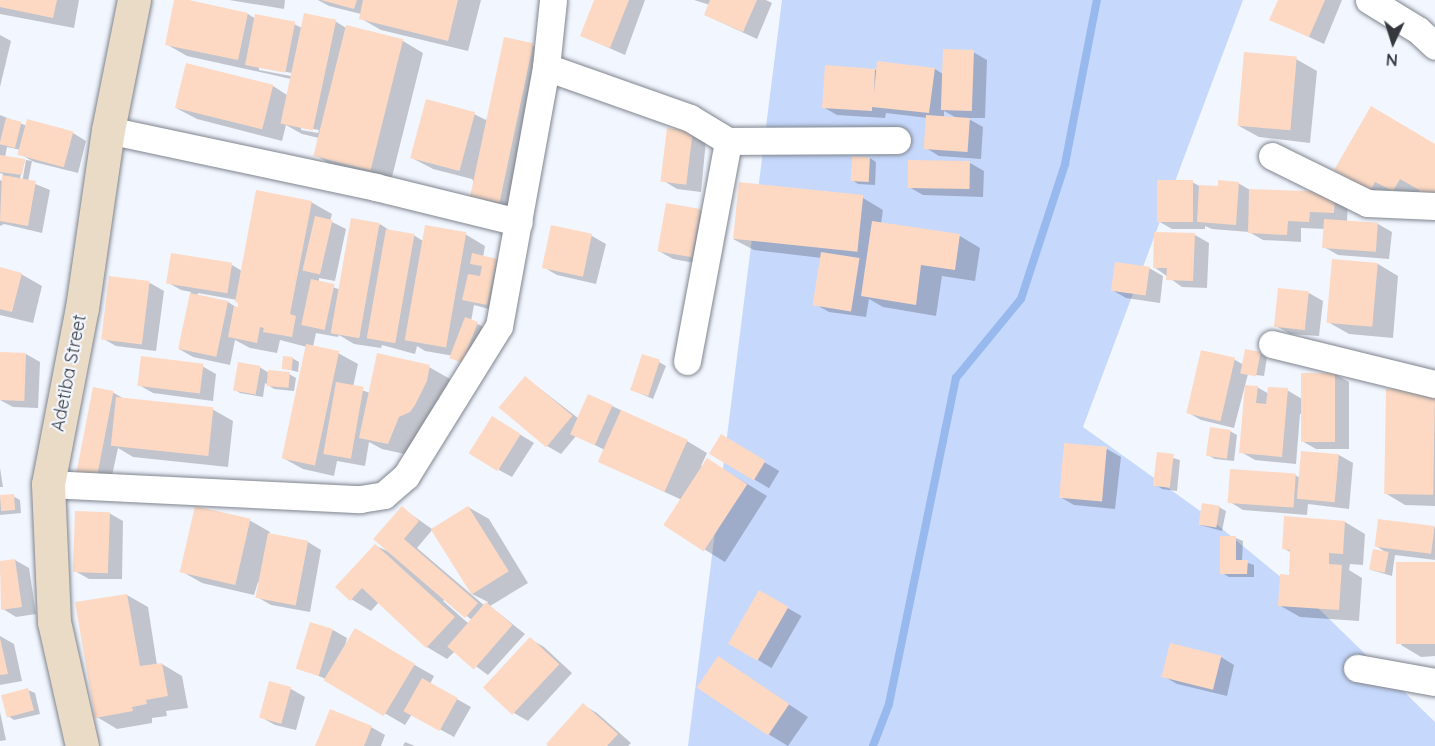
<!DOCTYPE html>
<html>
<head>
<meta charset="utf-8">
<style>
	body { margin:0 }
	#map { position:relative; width:1435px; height:746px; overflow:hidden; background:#f2f6ff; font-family:Quicksand,sans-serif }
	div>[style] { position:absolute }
	.green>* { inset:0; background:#c6d8fc }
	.shadow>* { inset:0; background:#0003; transform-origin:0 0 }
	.stream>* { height:8px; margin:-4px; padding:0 4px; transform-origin:4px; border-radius:4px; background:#98b9ee }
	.building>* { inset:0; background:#fdd9c3; transform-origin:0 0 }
	.roads { filter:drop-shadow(0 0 2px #7f848d) drop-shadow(0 0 2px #7f848d) }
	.street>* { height:27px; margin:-13.5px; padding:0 13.5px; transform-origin:13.5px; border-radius:13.5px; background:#fff }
	.secondary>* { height:33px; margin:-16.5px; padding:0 16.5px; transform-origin:16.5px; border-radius:16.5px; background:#eadbc7 }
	span { translate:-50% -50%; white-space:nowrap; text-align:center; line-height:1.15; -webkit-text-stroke:4.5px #f2f6ff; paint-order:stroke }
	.street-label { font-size:18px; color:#34373b }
	.north { position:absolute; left:1363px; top:12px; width:60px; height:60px; -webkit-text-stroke:4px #f2f6ff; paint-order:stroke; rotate:184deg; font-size:16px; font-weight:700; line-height:24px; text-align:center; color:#34373b }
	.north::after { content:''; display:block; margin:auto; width:21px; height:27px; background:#34373b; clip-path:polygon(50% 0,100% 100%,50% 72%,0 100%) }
</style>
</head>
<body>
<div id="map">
	<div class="green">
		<div style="clip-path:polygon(782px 0,1243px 0,1083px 427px,1203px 513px,1318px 608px,1435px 722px,1435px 746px,688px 746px)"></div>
	</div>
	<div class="shadow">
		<div style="clip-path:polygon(0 0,79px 0,74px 28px,0 14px)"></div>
		<div style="clip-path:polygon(evenodd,176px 0,248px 14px,256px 19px,294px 24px,302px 28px,335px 21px,346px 28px,403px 41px,423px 53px,391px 181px,335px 167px,315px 155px,319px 138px,302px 134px,286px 125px,282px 141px,197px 119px,176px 108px,273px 86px,287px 95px,291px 79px,187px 56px,166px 44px,176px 0,259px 67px,292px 73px,291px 76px,259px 70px,259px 67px,176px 0,301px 127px,319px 130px,318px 133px,301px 130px,301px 127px)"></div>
		<div style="clip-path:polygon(229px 0,285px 0,284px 9px)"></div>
		<div style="clip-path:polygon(318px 0,481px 0,468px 51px,381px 30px,360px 18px,361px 14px,329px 6px)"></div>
		<div style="clip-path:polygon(595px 0,645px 0,625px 55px,582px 36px)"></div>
		<div style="clip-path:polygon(694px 0,766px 0,772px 3px,757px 39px,705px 15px,710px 5px)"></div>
		<div style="clip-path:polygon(1279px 0,1342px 0,1324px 44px,1271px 19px)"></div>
		<div style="clip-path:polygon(0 35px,11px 41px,0 87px)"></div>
		<div style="clip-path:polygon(532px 45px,553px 57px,516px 214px,489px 207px,472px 179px,433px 169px,412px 158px,474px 114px,486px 120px)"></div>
		<div style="clip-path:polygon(evenodd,973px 52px,987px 60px,985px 118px,967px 118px,983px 127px,981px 159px,939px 156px,926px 148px,928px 118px,886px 113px,885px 118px,837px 115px,823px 107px,874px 70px,935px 69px,943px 74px,973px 52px,944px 111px,957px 118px,944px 117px,944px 111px)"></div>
		<div style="clip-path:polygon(1296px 59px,1317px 71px,1310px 143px,1259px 137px,1239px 126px)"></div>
		<div style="clip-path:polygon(0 115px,27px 126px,28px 121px,73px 133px,86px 141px,78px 173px,34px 162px,20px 154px,21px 150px,7px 147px,5px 157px,25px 160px,19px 182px,22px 183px,26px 160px,32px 161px,28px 181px,50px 190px,42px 233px,4px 224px,0 226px,0 180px,2px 181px,3px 174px,0 173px)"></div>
		<div style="clip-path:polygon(692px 132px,706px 140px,701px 192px,677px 189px,664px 181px)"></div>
		<div style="clip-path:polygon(1435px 146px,1421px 189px,1414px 201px,1391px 201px,1336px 169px)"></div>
		<div style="clip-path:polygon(870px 158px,876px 162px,875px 185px,858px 184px,852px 180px)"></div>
		<div style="clip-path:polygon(970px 163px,984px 171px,983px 197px,923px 195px,909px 187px)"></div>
		<div style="clip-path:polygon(1192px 182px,1201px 187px,1219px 188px,1238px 183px,1250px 190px,1348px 201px,1347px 222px,1378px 224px,1392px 232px,1389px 259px,1338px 255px,1324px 247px,1325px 229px,1301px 228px,1301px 242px,1263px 240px,1249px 232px,1212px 229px,1205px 226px,1205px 229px,1172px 229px,1158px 221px)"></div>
		<div style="clip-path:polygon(863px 198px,883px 210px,881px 224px,960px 236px,980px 248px,975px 281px,942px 276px,936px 316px,883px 307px,869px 299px,866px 317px,829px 312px,815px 304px,822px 258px,754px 250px,733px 239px)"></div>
		<div style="clip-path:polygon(evenodd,311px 202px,332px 214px,330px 221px,346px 229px,335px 281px,319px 278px,319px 282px,341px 290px,380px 224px,392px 232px,415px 236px,423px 241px,465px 234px,485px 246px,483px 257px,496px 260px,510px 268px,500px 312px,474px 305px,471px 321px,484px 327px,471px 364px,458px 361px,454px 356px,425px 351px,417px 346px,415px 354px,382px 345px,381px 348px,354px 344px,339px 335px,338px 337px,316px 333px,313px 347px,338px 353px,358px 364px,353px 387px,370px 393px,429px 367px,450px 379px,447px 393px,430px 423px,420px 428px,409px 455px,382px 449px,369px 442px,365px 466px,337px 461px,334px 476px,303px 469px,283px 458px,307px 347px,280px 340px,277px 353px,250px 348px,235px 340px,230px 365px,193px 357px,179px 349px,191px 292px,181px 290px,167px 282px,172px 255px,232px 265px,242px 271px,311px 202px,198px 293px,237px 300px,240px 303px,239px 309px,228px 302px,197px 296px,198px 293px)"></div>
		<div style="clip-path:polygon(699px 210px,713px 218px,705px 265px,673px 259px,659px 251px)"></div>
		<div style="clip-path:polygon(552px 227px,592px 236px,606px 244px,596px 284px,557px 275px,543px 267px)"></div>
		<div style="clip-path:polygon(1156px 233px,1195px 235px,1209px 243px,1207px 288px,1182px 287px,1154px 267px)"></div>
		<div style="clip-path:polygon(1333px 261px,1378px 264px,1398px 276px,1393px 338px,1349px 334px,1328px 322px)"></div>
		<div style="clip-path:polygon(1149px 268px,1163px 276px,1160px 303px,1126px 298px,1112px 290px)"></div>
		<div style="clip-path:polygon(0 269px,21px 274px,42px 286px,33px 323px,0 315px)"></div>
		<div style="clip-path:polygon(150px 283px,164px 291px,156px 351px,116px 346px,102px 338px)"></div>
		<div style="clip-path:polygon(1309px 293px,1323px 301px,1319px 336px,1290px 334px,1276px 326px)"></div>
		<div style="clip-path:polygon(1202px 352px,1235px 360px,1244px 365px,1260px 353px,1267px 357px,1264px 376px,1248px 374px,1234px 428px,1201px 420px,1187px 412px)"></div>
		<div style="clip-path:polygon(26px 354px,40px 362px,38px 408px,13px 407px,0 400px,0 381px)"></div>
		<div style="clip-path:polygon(292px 358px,299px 362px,298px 372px,283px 368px)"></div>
		<div style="clip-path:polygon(659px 362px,666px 366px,653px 399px,630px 389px)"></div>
		<div style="clip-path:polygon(239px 364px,261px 368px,269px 373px,289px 374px,296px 378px,294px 391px,274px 389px,265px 383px,263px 397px,240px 393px,234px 389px)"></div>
		<div style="clip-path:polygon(202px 366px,216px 374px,213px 401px,153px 393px,139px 385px)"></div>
		<div style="clip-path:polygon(1335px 374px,1349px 382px,1349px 449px,1316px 449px,1302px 441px,1302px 414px,1300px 414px,1296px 464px,1255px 460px,1241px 452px,1257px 387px,1269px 394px,1287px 390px,1302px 399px)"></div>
		<div style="clip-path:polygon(526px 378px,578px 418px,612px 406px,687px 441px,707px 453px,701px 466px,728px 472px,767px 496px,725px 562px,666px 526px,682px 500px,600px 462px,605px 450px,576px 436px,561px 454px,547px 446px)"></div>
		<div style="clip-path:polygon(94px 389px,114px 393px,126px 400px,212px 409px,233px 421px,228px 467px,133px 457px,118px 448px,110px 485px,91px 481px)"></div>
		<div style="clip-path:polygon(1435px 392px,1435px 506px,1405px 505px,1385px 493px)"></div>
		<div style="clip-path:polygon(506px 426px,534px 443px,512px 477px,499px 470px)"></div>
		<div style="clip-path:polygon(1230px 431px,1237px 435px,1234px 461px,1215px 459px,1208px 455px)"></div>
		<div style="left:721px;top:436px;width:68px;height:20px;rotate:31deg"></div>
		<div style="clip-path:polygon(1107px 449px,1121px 457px,1115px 509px,1074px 505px,1060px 497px)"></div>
		<div style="clip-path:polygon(1302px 452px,1339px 455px,1353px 463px,1349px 509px,1308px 504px,1307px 515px,1243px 510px,1230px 502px,1295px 475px,1300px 478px)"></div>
		<div style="clip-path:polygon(1159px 454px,1180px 460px,1177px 491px,1162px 489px,1156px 485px)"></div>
		<div style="clip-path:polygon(0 468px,3px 487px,0 487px)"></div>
		<div style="clip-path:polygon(13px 496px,20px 500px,21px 513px,0 515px,0 497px)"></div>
		<div style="clip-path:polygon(evenodd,468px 507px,489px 519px,528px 583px,490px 606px,525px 634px,488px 675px,455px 651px,447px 659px,427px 647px,379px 602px,371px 611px,351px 599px,376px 546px,392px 553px,402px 508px,432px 529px,468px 507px,433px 529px,472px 594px,488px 602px,485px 606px,417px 548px,433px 529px,468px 507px,445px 599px,472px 620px,469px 624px,443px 601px,445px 599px)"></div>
		<div style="clip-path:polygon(1219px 507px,1226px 511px,1222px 531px,1200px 525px)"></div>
		<div style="clip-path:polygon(109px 513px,123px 521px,122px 579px,89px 579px,75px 571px)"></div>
		<div style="clip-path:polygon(1285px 518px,1345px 522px,1365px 534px,1363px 565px,1350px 564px,1349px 570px,1362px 578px,1359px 621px,1300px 617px,1279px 605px,1290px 576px,1292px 553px,1283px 548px)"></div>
		<div style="clip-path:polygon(249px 520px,270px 532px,269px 535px,308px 542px,321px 550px,310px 612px,271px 605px,257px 597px,260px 583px,258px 582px,254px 595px,202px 583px,181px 571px)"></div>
		<div style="clip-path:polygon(1435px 527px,1435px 560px,1395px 555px,1392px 576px,1371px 570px,1387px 553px,1376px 546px)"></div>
		<div style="clip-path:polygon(1236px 538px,1243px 541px,1242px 561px,1254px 565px,1254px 577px,1229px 577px,1222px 573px)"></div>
		<div style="clip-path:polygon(15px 560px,29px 568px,36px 614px,16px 617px,3px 609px,0 562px)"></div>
		<div style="clip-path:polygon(1435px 563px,1435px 656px,1421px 657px,1401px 645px)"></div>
		<div style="left:760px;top:592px;width:48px;height:60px;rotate:30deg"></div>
		<div style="clip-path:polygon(127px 595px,148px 607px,157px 665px,162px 664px,182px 676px,188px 708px,166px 711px,167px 716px,152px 718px,152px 723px,117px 729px,97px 717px)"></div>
		<div style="clip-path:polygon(333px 630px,347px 638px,344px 649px,356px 631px,434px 676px,430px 684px,471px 707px,454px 737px,412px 714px,405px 725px,326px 679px,299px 668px)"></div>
		<div style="clip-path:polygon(0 636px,14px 644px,22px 681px,0 685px)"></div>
		<div style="clip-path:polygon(530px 639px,544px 647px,572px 673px,528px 721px,514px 713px,486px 688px)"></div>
		<div style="clip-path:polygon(1221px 657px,1234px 665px,1227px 696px,1177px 684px,1163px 676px)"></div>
		<div style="clip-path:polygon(719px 658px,808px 717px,788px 746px,768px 734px)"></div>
		<div style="clip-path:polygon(270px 683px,291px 689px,305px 697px,296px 730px,275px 725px,261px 717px)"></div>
		<div style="clip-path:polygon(28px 690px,35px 693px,40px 714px,14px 720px,8px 716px)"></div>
		<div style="clip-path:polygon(583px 705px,597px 713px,631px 743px,628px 746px,550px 746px)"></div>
		<div style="clip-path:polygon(0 712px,6px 740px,0 741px)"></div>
		<div style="clip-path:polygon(371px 727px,385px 735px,381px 746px,317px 746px)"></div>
		<div style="clip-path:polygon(405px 742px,415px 746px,403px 746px)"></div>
	</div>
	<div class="stream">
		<div style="left:873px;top:746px;width:45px;rotate:-69.1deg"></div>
		<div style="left:889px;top:704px;width:333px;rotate:-78.4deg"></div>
		<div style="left:956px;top:378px;width:102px;rotate:-50.6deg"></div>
		<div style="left:1021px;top:299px;width:142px;rotate:-71.9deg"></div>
		<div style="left:1065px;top:164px;width:167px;rotate:-79deg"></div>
	</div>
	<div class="building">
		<div style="clip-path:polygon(0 0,57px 0,53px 18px,0 7px)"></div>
		<div style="clip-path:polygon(174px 0,189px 0,248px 13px,238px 60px,165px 45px)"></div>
		<div style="clip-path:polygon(321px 0,357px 0,354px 9px)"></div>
		<div style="clip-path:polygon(363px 0,458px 0,448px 41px,359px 19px)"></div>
		<div style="clip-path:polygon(594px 0,629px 0,610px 48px,580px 36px)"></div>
		<div style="clip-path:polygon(710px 0,757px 0,743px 32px,704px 15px)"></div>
		<div style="clip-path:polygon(1278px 0,1325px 0,1309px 37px,1269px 20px)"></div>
		<div style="left:304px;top:13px;width:33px;height:113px;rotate:12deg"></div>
		<div style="left:255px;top:14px;width:41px;height:52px;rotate:11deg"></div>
		<div style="left:346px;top:25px;width:59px;height:135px;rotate:14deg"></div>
		<div style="left:504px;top:37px;width:30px;height:163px;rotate:12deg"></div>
		<div style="left:943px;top:49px;width:31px;height:61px;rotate:2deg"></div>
		<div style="left:1244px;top:52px;width:53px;height:74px;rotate:5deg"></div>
		<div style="clip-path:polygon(877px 61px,935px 68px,929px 113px,872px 107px,872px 111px,822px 108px,825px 65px,875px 69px,874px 94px)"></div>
		<div style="left:186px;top:63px;width:90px;height:46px;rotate:14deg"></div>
		<div style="left:426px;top:99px;width:51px;height:61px;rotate:15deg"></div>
		<div style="clip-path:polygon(1371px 106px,1435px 144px,1435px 199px,1400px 179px,1393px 191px,1375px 182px,1370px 191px,1334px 170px)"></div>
		<div style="left:926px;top:115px;width:44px;height:34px;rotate:4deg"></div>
		<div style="left:6px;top:118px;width:16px;height:27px;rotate:14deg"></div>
		<div style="left:27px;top:119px;width:48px;height:37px;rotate:15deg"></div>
		<div style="left:667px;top:128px;width:26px;height:54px;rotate:7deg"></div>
		<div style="clip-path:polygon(0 155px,25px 159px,22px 175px,0 172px)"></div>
		<div style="left:852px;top:156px;width:18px;height:25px;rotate:3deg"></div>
		<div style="left:908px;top:160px;width:62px;height:28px;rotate:1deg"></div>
		<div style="clip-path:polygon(2px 175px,36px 181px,28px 226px,0 221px)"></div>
		<div style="left:1157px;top:180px;width:36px;height:42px"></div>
		<div style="clip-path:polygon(1218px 180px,1239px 182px,1236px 225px,1197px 222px,1199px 185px,1218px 186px)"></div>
		<div style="left:739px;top:182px;width:125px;height:57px;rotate:6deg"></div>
		<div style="clip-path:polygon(1249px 189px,1335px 192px,1334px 213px,1310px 212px,1309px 222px,1288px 221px,1287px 235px,1248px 233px)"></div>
		<div style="clip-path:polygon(256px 190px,312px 201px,290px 314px,296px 316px,292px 337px,263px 332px,264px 328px,260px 327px,257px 343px,228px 337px,234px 306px,238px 307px,238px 303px,235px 302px)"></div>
		<div style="left:666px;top:203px;width:35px;height:49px;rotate:10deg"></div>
		<div style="left:315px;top:216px;width:18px;height:56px;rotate:13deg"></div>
		<div style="left:351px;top:218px;width:29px;height:117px;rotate:10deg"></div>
		<div style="left:1324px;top:219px;width:54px;height:29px;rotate:4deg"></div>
		<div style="clip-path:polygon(872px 221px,960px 234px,955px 270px,921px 265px,916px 305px,861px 296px)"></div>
		<div style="left:425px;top:225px;width:42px;height:117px;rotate:10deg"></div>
		<div style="left:551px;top:225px;width:42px;height:44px;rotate:12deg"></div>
		<div style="left:386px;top:229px;width:29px;height:111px;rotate:10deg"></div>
		<div style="clip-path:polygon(1154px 232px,1195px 233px,1193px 281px,1166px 280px,1167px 268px,1153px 268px)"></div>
		<div style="left:821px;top:252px;width:39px;height:54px;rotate:9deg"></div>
		<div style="left:171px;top:253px;width:62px;height:31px;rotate:9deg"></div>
		<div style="clip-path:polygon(472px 253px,497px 259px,487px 305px,462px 300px,468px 274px,480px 276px,482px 266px,470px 264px)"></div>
		<div style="left:1332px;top:259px;width:46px;height:64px;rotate:5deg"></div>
		<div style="left:1115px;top:262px;width:35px;height:29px;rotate:8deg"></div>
		<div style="clip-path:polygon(0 267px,22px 273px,12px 312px,0 309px)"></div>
		<div style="left:109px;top:276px;width:41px;height:64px;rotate:7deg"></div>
		<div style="left:311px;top:279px;width:24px;height:47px;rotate:12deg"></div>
		<div style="left:1278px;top:288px;width:31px;height:39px;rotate:6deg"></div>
		<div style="left:190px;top:293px;width:39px;height:57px;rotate:12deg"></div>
		<div style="left:465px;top:317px;width:14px;height:44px;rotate:21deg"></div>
		<div style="left:306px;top:344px;width:34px;height:117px;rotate:12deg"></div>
		<div style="left:1245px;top:349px;width:16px;height:25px;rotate:11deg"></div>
		<div style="left:1201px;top:350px;width:35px;height:65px;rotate:13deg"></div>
		<div style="left:0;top:352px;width:26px;height:48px;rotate:2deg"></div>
		<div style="clip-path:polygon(377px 353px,430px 365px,427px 381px,415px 405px,410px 412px,399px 417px,388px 444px,359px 438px)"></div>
		<div style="left:642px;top:354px;width:19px;height:38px;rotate:18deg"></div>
		<div style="left:141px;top:356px;width:63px;height:30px;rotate:7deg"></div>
		<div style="left:283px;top:356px;width:10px;height:13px;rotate:6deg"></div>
		<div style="left:238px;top:362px;width:23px;height:29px;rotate:10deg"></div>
		<div style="left:268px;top:370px;width:22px;height:16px;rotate:5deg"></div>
		<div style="left:1301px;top:373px;width:34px;height:69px"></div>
		<div style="left:525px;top:376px;width:62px;height:41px;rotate:40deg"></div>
		<div style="left:336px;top:382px;width:28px;height:73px;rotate:10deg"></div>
		<div style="clip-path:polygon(1245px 385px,1258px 386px,1256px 403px,1266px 404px,1268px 387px,1288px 388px,1282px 457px,1239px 453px)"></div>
		<div style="left:93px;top:387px;width:21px;height:88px;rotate:11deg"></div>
		<div style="left:1386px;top:389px;width:49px;height:105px;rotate:1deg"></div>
		<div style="left:588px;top:394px;width:27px;height:44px;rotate:24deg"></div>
		<div style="left:116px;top:397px;width:98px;height:49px;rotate:6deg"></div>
		<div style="left:621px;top:410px;width:73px;height:57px;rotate:24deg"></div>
		<div style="left:492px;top:416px;width:34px;height:44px;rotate:32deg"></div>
		<div style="left:1210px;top:427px;width:21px;height:29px;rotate:8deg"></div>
		<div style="left:721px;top:434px;width:52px;height:23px;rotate:31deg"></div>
		<div style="left:1064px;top:443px;width:43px;height:55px;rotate:5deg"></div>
		<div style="left:1301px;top:451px;width:38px;height:48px;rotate:5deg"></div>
		<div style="left:1157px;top:452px;width:17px;height:34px;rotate:7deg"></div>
		<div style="left:707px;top:458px;width:48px;height:80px;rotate:33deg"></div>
		<div style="left:1230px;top:469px;width:66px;height:34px;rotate:4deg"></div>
		<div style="left:14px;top:494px;width:16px;height:14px;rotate:86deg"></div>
		<div style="left:1202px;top:503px;width:18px;height:22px;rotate:9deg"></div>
		<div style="left:195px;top:506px;width:57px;height:68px;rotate:13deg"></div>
		<div style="clip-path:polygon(402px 506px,419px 521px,404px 539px,478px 603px,465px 618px,373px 539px)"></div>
		<div style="left:468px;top:506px;width:77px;height:44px;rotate:58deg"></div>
		<div style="left:75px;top:511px;width:35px;height:61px;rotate:2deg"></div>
		<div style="clip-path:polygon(1284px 516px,1345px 521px,1343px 554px,1329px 553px,1329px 564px,1342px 565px,1339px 610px,1278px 606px,1280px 574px,1289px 575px,1290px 550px,1282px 549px)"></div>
		<div style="left:1378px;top:519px;width:57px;height:28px;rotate:7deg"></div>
		<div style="left:268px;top:533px;width:41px;height:66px;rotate:11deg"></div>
		<div style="clip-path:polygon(1220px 536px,1236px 536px,1236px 560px,1248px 560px,1247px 574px,1220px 574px)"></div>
		<div style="clip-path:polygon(375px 544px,455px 617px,426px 648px,362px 588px,350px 601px,335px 587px)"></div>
		<div style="left:1373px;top:549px;width:16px;height:21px;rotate:11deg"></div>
		<div style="clip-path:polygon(15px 559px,22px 607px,1px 610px,0 561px)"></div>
		<div style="left:1435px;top:562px;width:82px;height:39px;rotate:90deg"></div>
		<div style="left:759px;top:590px;width:34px;height:62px;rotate:30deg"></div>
		<div style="clip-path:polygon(127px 594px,140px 666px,162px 663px,168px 696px,146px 700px,147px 704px,132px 707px,133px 711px,95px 718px,75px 602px)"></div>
		<div style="left:486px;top:602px;width:35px;height:59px;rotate:41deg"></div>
		<div style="left:310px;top:622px;width:24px;height:49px;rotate:17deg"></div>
		<div style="left:355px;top:628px;width:70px;height:61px;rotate:31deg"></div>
		<div style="left:530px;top:637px;width:40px;height:69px;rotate:43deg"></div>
		<div style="clip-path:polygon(0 638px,8px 674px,0 675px)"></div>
		<div style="left:1170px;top:643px;width:53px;height:35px;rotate:14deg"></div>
		<div style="left:718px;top:656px;width:86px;height:38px;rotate:34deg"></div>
		<div style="left:422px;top:678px;width:41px;height:38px;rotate:29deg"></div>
		<div style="left:269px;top:681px;width:23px;height:38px;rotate:15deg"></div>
		<div style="left:28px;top:688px;width:23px;height:28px;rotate:75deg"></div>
		<div style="clip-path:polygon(583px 703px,618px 734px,607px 746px,548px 746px,546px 744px)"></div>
		<div style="clip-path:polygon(330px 709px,372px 726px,364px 746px,315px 746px)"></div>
	</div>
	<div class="roads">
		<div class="street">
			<div style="left:1369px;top:0;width:57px;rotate:31.5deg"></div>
			<div style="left:1418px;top:30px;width:23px;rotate:43deg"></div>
			<div style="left:546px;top:67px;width:153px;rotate:19.5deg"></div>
			<div style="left:690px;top:118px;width:44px;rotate:31.2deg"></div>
			<div style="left:728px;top:141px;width:169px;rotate:-0.3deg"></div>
			<div style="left:108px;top:130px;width:274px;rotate:12deg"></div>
			<div style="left:376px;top:187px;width:147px;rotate:13.8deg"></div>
			<div style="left:1272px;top:156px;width:106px;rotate:26.3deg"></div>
			<div style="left:1367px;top:203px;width:68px;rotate:2.5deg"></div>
			<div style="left:1272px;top:344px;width:168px;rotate:13.8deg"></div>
			<div style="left:687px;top:361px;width:224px;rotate:-79.4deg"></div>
			<div style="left:48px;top:484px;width:312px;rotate:2.8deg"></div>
			<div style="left:360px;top:499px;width:24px;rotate:-9deg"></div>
			<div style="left:384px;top:495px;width:29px;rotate:-41deg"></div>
			<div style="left:406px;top:476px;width:176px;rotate:-58.2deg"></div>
			<div style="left:499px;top:326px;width:263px;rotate:-79.7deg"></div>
			<div style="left:546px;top:67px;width:67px;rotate:-84deg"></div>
			<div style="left:1357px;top:668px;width:79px;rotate:10.2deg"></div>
		</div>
		<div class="secondary">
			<div style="left:82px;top:746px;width:127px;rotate:-102.7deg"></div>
			<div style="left:54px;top:622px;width:138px;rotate:-92.5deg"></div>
			<div style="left:48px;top:484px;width:179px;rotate:-79.1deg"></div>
			<div style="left:82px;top:308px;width:180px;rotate:-81.7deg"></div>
			<div style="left:108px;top:130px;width:133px;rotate:-78.7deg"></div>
		</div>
	</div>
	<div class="street-label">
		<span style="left:69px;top:373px;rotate:-79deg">Adetiba Street</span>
	</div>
	<div class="north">N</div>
</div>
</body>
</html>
